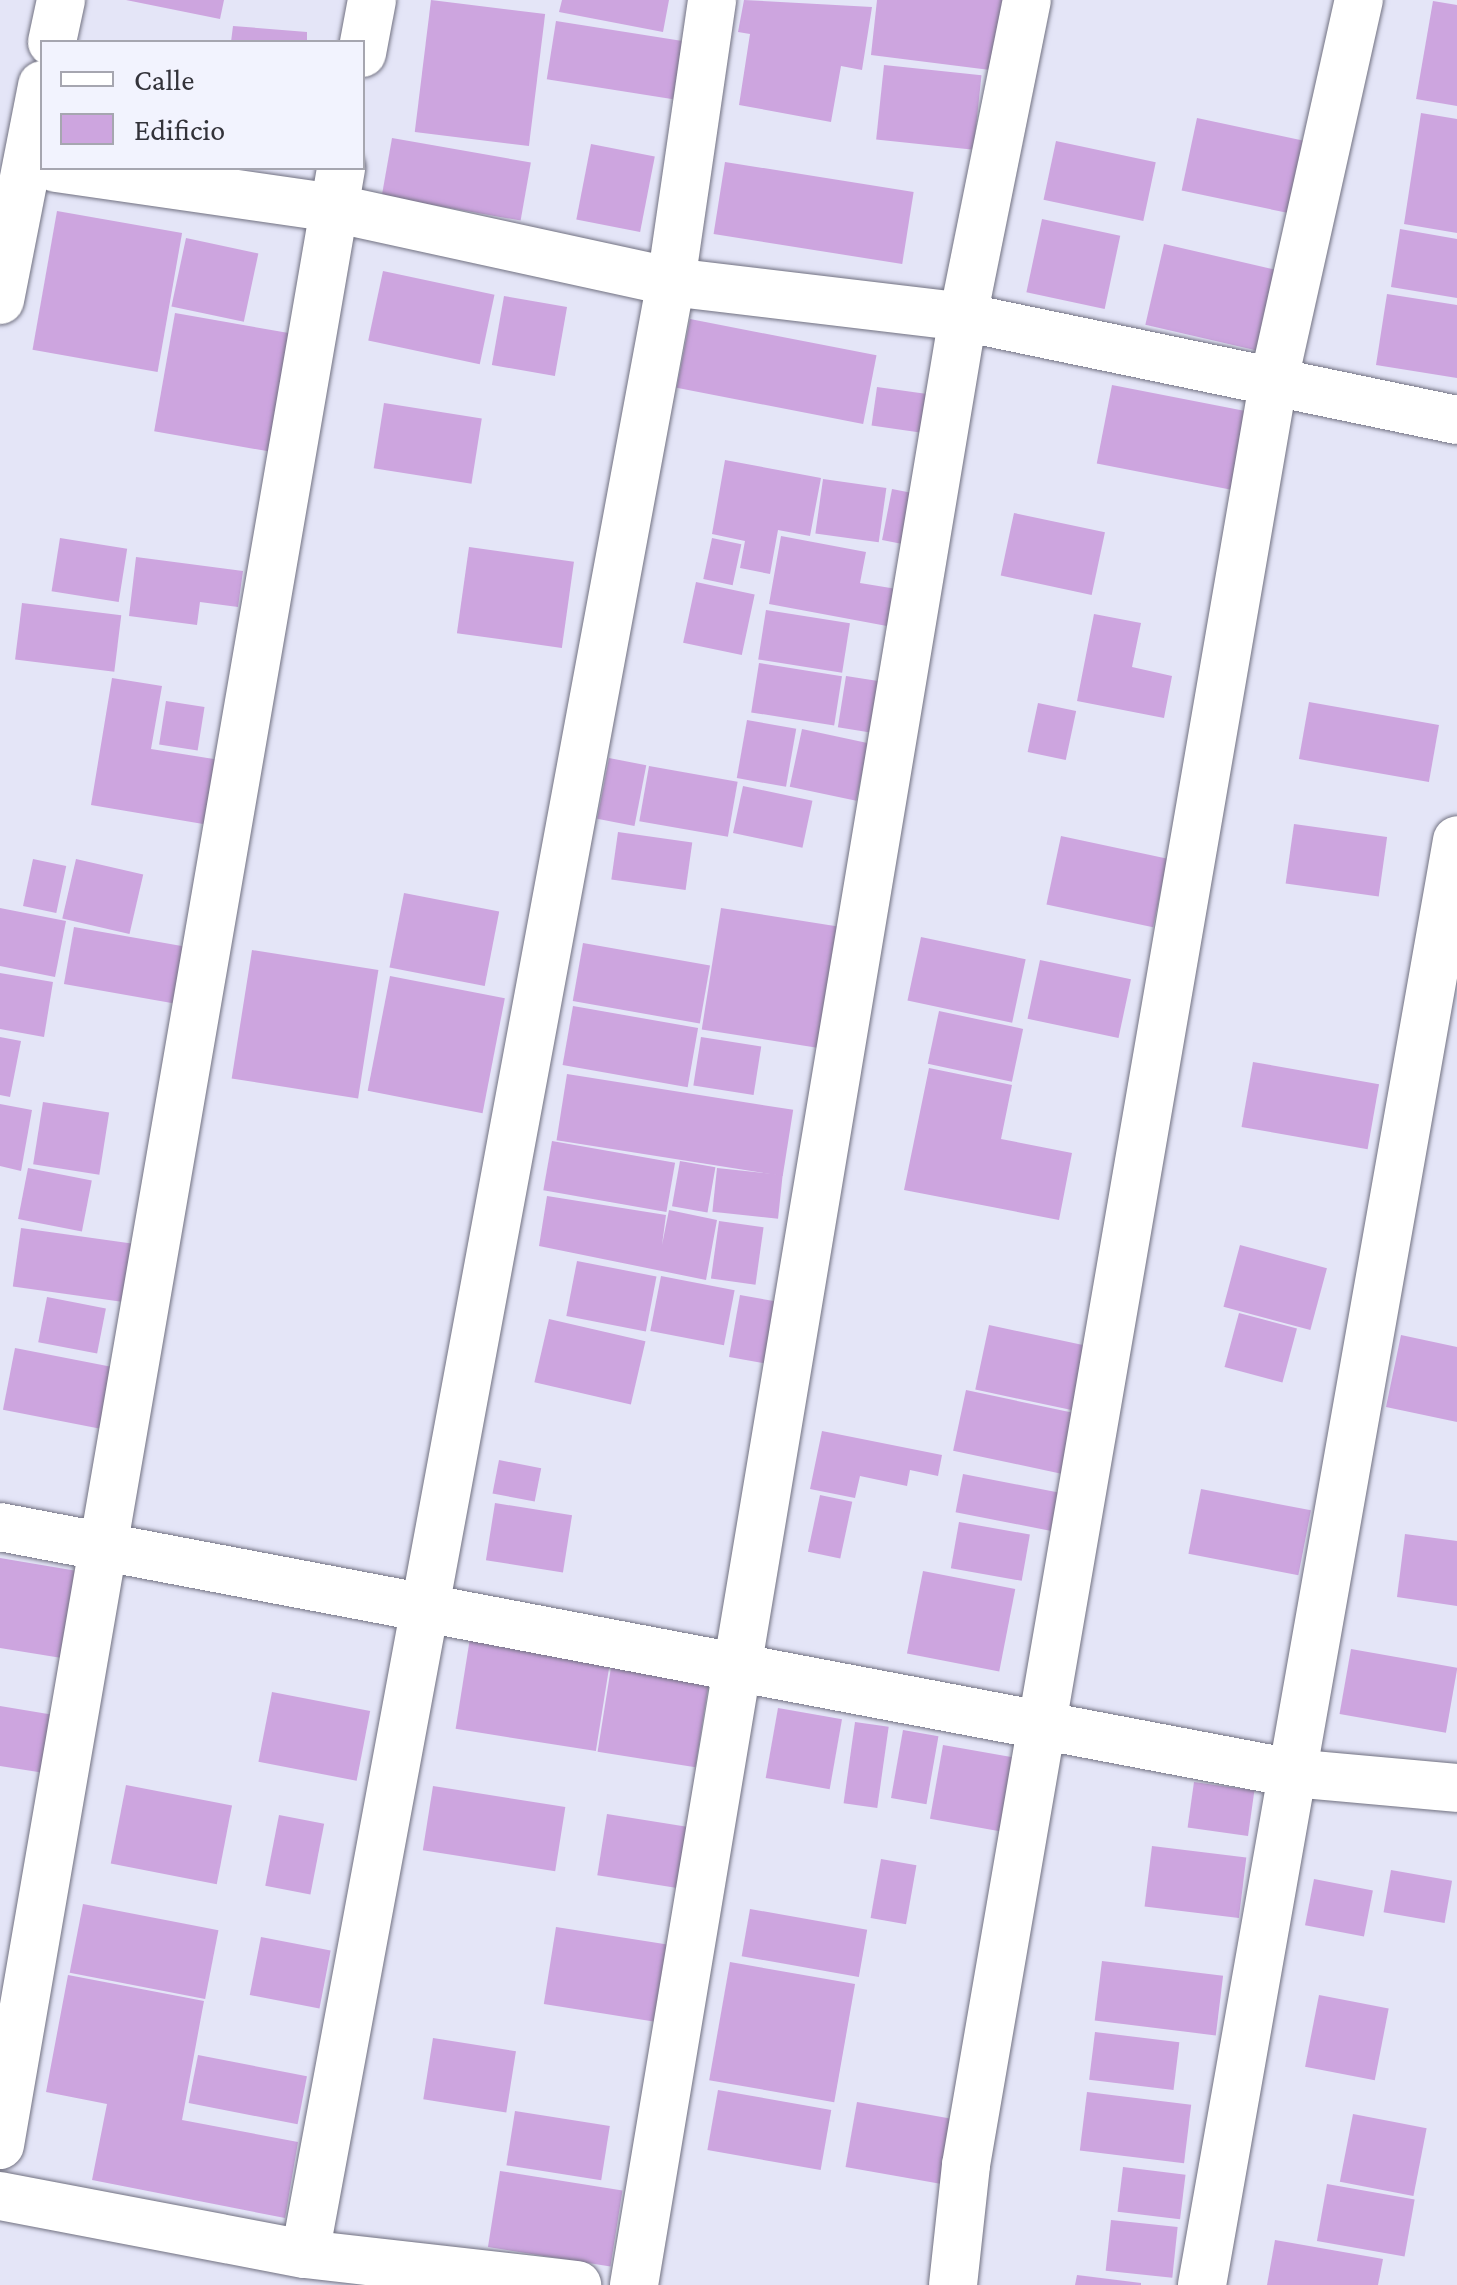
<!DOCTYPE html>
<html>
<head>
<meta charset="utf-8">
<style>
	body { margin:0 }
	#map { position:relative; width:1457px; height:2285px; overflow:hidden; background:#e4e5f7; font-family:"Crimson Pro",serif }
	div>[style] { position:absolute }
	.building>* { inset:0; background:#cda5df; transform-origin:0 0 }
	.roads { filter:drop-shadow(0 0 2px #717181) drop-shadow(0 0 2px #717181) }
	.street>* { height:48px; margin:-24px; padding:0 24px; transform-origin:24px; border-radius:24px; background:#fff }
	span { translate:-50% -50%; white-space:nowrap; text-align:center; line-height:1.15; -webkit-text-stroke:10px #f2f3fe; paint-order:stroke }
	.legend { position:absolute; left:40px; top:40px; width:325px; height:130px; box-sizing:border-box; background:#f2f3fe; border:2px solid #a6a6b0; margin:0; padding:12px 18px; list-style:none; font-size:30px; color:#33333a }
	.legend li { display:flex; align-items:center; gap:20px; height:50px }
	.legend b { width:50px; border:2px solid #a6a6b0 }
</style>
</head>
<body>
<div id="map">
	<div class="building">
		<div style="clip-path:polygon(126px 0,224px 0,220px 19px)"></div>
		<div style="left:431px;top:0;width:115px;height:133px;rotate:7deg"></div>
		<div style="clip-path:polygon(562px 0,669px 0,663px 32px,559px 12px)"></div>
		<div style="clip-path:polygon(744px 0,872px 7px,862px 70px,841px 66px,831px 122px,739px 105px,750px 34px,738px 32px)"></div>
		<div style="clip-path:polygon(877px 0,1006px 0,998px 71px,871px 55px)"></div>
		<div style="clip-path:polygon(1433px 1px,1457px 5px,1457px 106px,1416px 99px)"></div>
		<div style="left:556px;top:21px;width:128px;height:59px;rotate:9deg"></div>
		<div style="clip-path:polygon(233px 26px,307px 32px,307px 42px,231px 42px)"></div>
		<div style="left:884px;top:65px;width:98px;height:75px;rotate:6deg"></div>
		<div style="clip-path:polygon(1421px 113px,1457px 119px,1457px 233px,1404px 224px)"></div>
		<div style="left:1197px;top:118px;width:114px;height:74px;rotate:12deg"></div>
		<div style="left:392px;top:138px;width:141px;height:59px;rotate:10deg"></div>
		<div style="left:1056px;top:141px;width:102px;height:60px;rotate:12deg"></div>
		<div style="left:591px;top:144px;width:65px;height:77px;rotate:11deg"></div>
		<div style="left:725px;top:162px;width:191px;height:73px;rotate:9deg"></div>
		<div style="left:57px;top:211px;width:127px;height:141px;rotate:10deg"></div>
		<div style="left:1042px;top:219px;width:80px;height:75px;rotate:12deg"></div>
		<div style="clip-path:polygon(1400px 229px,1457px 239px,1457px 298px,1391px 287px)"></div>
		<div style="left:186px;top:238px;width:74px;height:70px;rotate:12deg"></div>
		<div style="left:1164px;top:244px;width:120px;height:83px;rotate:13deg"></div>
		<div style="left:383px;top:271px;width:114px;height:71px;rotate:12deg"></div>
		<div style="clip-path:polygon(1387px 294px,1457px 305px,1457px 378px,1376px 365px)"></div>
		<div style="left:504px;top:296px;width:64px;height:70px;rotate:10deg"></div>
		<div style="left:175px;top:313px;width:127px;height:120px;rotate:10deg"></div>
		<div style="left:690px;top:319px;width:190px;height:70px;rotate:11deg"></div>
		<div style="left:1112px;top:385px;width:141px;height:80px;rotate:11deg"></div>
		<div style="left:877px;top:387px;width:56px;height:39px;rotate:8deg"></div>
		<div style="left:384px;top:403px;width:99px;height:66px;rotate:9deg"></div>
		<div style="clip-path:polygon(725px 460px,821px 478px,810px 536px,778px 530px,770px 574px,740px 568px,745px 541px,712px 534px)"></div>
		<div style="left:823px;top:479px;width:64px;height:55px;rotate:8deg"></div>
		<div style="left:892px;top:489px;width:31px;height:52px;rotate:11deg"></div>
		<div style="left:1014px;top:513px;width:93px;height:64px;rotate:12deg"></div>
		<div style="clip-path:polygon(781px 536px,866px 552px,860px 583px,909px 591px,903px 629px,769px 604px)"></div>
		<div style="left:60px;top:538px;width:68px;height:54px;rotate:9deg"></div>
		<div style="left:712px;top:538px;width:30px;height:42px;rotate:12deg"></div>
		<div style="left:469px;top:547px;width:106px;height:87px;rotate:8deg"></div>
		<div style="clip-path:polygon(136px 557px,243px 571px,238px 607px,200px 602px,197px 625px,129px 616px)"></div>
		<div style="left:696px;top:582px;width:60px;height:62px;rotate:12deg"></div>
		<div style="left:22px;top:603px;width:100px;height:57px;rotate:7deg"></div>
		<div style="left:766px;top:610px;width:85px;height:50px;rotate:9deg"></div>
		<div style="clip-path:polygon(1094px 614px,1141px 623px,1132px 667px,1172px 676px,1164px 718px,1077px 701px)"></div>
		<div style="left:759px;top:663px;width:84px;height:50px;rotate:9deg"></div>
		<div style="left:846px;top:676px;width:39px;height:52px;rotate:9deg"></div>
		<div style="clip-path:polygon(112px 678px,162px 686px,151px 749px,220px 760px,209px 825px,91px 805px)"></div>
		<div style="left:166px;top:701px;width:39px;height:44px;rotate:9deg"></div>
		<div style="left:1309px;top:702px;width:132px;height:58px;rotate:10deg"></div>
		<div style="left:1038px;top:703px;width:39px;height:50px;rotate:12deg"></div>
		<div style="left:747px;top:720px;width:50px;height:59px;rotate:10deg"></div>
		<div style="left:802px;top:729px;width:68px;height:59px;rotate:12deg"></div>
		<div style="left:609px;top:758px;width:38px;height:62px;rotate:11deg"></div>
		<div style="left:649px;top:766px;width:90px;height:56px;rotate:10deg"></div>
		<div style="left:743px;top:786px;width:71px;height:48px;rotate:12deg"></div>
		<div style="left:1294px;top:824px;width:94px;height:60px;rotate:8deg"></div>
		<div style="left:618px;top:832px;width:75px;height:48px;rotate:8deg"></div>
		<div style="left:1061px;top:836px;width:109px;height:70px;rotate:12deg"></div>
		<div style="left:33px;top:859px;width:34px;height:48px;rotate:12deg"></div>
		<div style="left:76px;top:859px;width:69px;height:61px;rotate:13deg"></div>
		<div style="left:404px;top:893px;width:97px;height:76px;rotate:11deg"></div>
		<div style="clip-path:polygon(0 908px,66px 921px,55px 977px,0 966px)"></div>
		<div style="left:721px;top:908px;width:120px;height:123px;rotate:9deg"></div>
		<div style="left:74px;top:927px;width:115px;height:58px;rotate:10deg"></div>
		<div style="left:921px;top:937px;width:107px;height:65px;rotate:12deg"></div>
		<div style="left:583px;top:943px;width:129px;height:59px;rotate:10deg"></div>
		<div style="left:252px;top:950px;width:128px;height:130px;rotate:9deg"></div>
		<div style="left:1040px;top:960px;width:93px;height:60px;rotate:12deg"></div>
		<div style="clip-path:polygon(0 973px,53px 982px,44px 1037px,0 1029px)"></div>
		<div style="left:390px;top:976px;width:117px;height:117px;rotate:11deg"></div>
		<div style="left:573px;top:1006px;width:127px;height:60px;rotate:10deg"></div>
		<div style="left:939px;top:1011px;width:86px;height:54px;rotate:12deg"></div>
		<div style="clip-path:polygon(0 1037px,21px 1041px,10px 1097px,0 1095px)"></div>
		<div style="left:701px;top:1037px;width:61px;height:49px;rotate:9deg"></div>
		<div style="left:1253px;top:1062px;width:128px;height:66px;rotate:10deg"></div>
		<div style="clip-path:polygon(929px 1068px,1012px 1085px,1001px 1139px,1072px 1153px,1059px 1220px,904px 1190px)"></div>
		<div style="left:567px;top:1074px;width:229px;height:67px;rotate:9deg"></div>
		<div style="left:43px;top:1102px;width:67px;height:63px;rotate:9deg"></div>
		<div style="clip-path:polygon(0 1104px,32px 1110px,21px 1171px,0 1166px)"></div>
		<div style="left:552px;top:1141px;width:125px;height:50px;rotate:10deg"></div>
		<div style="left:680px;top:1161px;width:36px;height:46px;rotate:10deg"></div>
		<div style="left:28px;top:1168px;width:65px;height:52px;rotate:11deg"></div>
		<div style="left:717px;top:1168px;width:66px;height:44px;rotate:6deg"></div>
		<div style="clip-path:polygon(547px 1196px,666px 1215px,662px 1245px,669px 1210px,717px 1220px,706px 1280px,539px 1246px)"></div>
		<div style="left:719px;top:1221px;width:45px;height:58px;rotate:8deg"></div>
		<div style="left:21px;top:1228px;width:117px;height:59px;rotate:8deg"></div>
		<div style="left:1240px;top:1245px;width:90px;height:64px;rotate:15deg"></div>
		<div style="left:577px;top:1261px;width:81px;height:56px;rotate:11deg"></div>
		<div style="left:661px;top:1276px;width:75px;height:56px;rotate:11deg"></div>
		<div style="left:740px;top:1295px;width:50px;height:63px;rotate:10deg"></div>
		<div style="left:47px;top:1297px;width:60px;height:46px;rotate:11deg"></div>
		<div style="left:1239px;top:1313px;width:60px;height:56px;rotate:15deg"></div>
		<div style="left:549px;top:1319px;width:99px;height:65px;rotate:13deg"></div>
		<div style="left:989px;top:1325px;width:102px;height:66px;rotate:12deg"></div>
		<div style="clip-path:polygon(1401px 1335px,1457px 1347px,1457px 1422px,1386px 1407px)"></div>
		<div style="left:15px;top:1348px;width:107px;height:63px;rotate:11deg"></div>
		<div style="left:966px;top:1390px;width:113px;height:62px;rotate:12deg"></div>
		<div style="clip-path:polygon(822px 1431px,942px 1455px,938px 1476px,910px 1470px,907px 1486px,860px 1476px,855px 1498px,810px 1489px)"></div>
		<div style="left:499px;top:1460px;width:43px;height:34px;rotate:11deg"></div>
		<div style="left:963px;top:1474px;width:104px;height:39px;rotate:11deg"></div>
		<div style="left:1201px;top:1489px;width:112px;height:66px;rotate:11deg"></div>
		<div style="left:820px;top:1495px;width:33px;height:58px;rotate:12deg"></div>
		<div style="left:495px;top:1503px;width:78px;height:58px;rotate:9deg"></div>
		<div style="left:959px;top:1522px;width:72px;height:47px;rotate:10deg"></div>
		<div style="clip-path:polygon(1405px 1534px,1457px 1541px,1457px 1606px,1397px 1597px)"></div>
		<div style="clip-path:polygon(0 1558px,89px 1573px,74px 1660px,0 1648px)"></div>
		<div style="left:923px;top:1571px;width:94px;height:84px;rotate:11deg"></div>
		<div style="left:470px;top:1638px;width:142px;height:92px;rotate:9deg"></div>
		<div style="left:1351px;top:1649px;width:108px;height:66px;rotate:10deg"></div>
		<div style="left:612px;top:1661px;width:99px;height:92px;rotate:9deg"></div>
		<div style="left:272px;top:1692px;width:100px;height:71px;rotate:11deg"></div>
		<div style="clip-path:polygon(0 1706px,60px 1716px,51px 1774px,0 1766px)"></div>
		<div style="left:778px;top:1708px;width:65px;height:71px;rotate:10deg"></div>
		<div style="left:855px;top:1722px;width:34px;height:82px;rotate:8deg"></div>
		<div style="left:903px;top:1730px;width:36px;height:69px;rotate:10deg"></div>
		<div style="left:943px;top:1745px;width:75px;height:75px;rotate:10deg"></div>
		<div style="left:1194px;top:1782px;width:61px;height:46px;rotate:8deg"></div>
		<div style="left:126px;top:1785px;width:108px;height:80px;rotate:11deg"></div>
		<div style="left:433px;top:1786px;width:134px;height:65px;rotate:9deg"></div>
		<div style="left:607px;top:1814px;width:84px;height:62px;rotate:9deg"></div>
		<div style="left:279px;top:1815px;width:46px;height:72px;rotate:11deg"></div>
		<div style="left:1152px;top:1846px;width:95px;height:61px;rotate:7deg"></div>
		<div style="left:881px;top:1859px;width:36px;height:60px;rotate:10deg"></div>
		<div style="left:1391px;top:1870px;width:62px;height:43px;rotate:10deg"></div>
		<div style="left:1314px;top:1879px;width:60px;height:47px;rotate:11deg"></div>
		<div style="left:83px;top:1904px;width:138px;height:70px;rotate:11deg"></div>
		<div style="left:750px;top:1909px;width:119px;height:48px;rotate:10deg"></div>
		<div style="left:556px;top:1927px;width:119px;height:78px;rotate:9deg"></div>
		<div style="left:261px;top:1937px;width:71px;height:59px;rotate:11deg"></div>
		<div style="left:1102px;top:1961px;width:122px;height:60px;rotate:7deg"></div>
		<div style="left:730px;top:1962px;width:127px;height:120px;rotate:10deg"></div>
		<div style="clip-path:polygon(68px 1975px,204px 2001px,182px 2120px,298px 2142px,285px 2218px,92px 2180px,107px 2104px,46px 2092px)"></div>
		<div style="left:1319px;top:1995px;width:71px;height:73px;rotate:11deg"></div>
		<div style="left:1095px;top:2032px;width:85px;height:48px;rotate:7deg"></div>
		<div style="left:433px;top:2038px;width:84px;height:62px;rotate:9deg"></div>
		<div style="left:198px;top:2055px;width:111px;height:49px;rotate:11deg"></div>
		<div style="left:718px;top:2090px;width:115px;height:61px;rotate:10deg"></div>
		<div style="left:1087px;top:2092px;width:105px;height:59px;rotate:7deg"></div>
		<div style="left:857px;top:2102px;width:96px;height:66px;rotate:10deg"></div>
		<div style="left:515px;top:2111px;width:96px;height:55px;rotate:9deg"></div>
		<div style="left:1353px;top:2114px;width:75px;height:69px;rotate:11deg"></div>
		<div style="left:1123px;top:2167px;width:63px;height:45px;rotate:7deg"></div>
		<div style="left:500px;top:2171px;width:124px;height:77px;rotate:9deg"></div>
		<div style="left:1327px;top:2184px;width:89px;height:58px;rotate:10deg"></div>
		<div style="left:1111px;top:2220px;width:67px;height:51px;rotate:6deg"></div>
		<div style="clip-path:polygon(1275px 2240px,1383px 2259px,1378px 2285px,1267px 2285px)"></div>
		<div style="clip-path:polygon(1077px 2275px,1141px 2283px,1141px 2285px,1075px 2285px)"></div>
	</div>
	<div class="roads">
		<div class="street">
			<div style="left:52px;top:42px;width:43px;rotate:-77.9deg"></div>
			<div style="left:362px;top:53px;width:54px;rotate:-79.3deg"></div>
			<div style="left:56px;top:168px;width:280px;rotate:8.2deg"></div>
			<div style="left:333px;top:208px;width:346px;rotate:12.3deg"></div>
			<div style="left:671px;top:282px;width:294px;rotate:6.8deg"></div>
			<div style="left:963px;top:317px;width:505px;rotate:11.78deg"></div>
			<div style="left:0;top:300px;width:219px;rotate:-78.9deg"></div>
			<div style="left:0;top:1527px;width:1315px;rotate:10.78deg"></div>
			<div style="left:1292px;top:1773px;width:166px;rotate:5.2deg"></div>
			<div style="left:0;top:2145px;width:2006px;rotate:-80.21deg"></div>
			<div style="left:0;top:2196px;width:310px;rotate:10.8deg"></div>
			<div style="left:305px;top:2254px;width:274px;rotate:6.5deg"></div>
			<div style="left:305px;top:2254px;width:2006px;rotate:-79.49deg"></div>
			<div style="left:671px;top:282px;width:285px;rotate:-81.7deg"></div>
			<div style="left:634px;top:2285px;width:1995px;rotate:-80.51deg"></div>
			<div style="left:963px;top:317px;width:323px;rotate:-78.6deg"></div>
			<div style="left:953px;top:2285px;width:121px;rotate:-83.8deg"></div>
			<div style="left:966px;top:2165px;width:1807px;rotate:-80.22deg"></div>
			<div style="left:1273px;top:384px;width:394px;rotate:-77.4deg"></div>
			<div style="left:1202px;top:2285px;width:1467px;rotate:-79.99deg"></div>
		</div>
	</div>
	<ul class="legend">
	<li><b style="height:12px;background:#fff"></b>Calle</li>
	<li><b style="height:28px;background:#cda5df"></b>Edificio</li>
	</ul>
</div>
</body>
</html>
